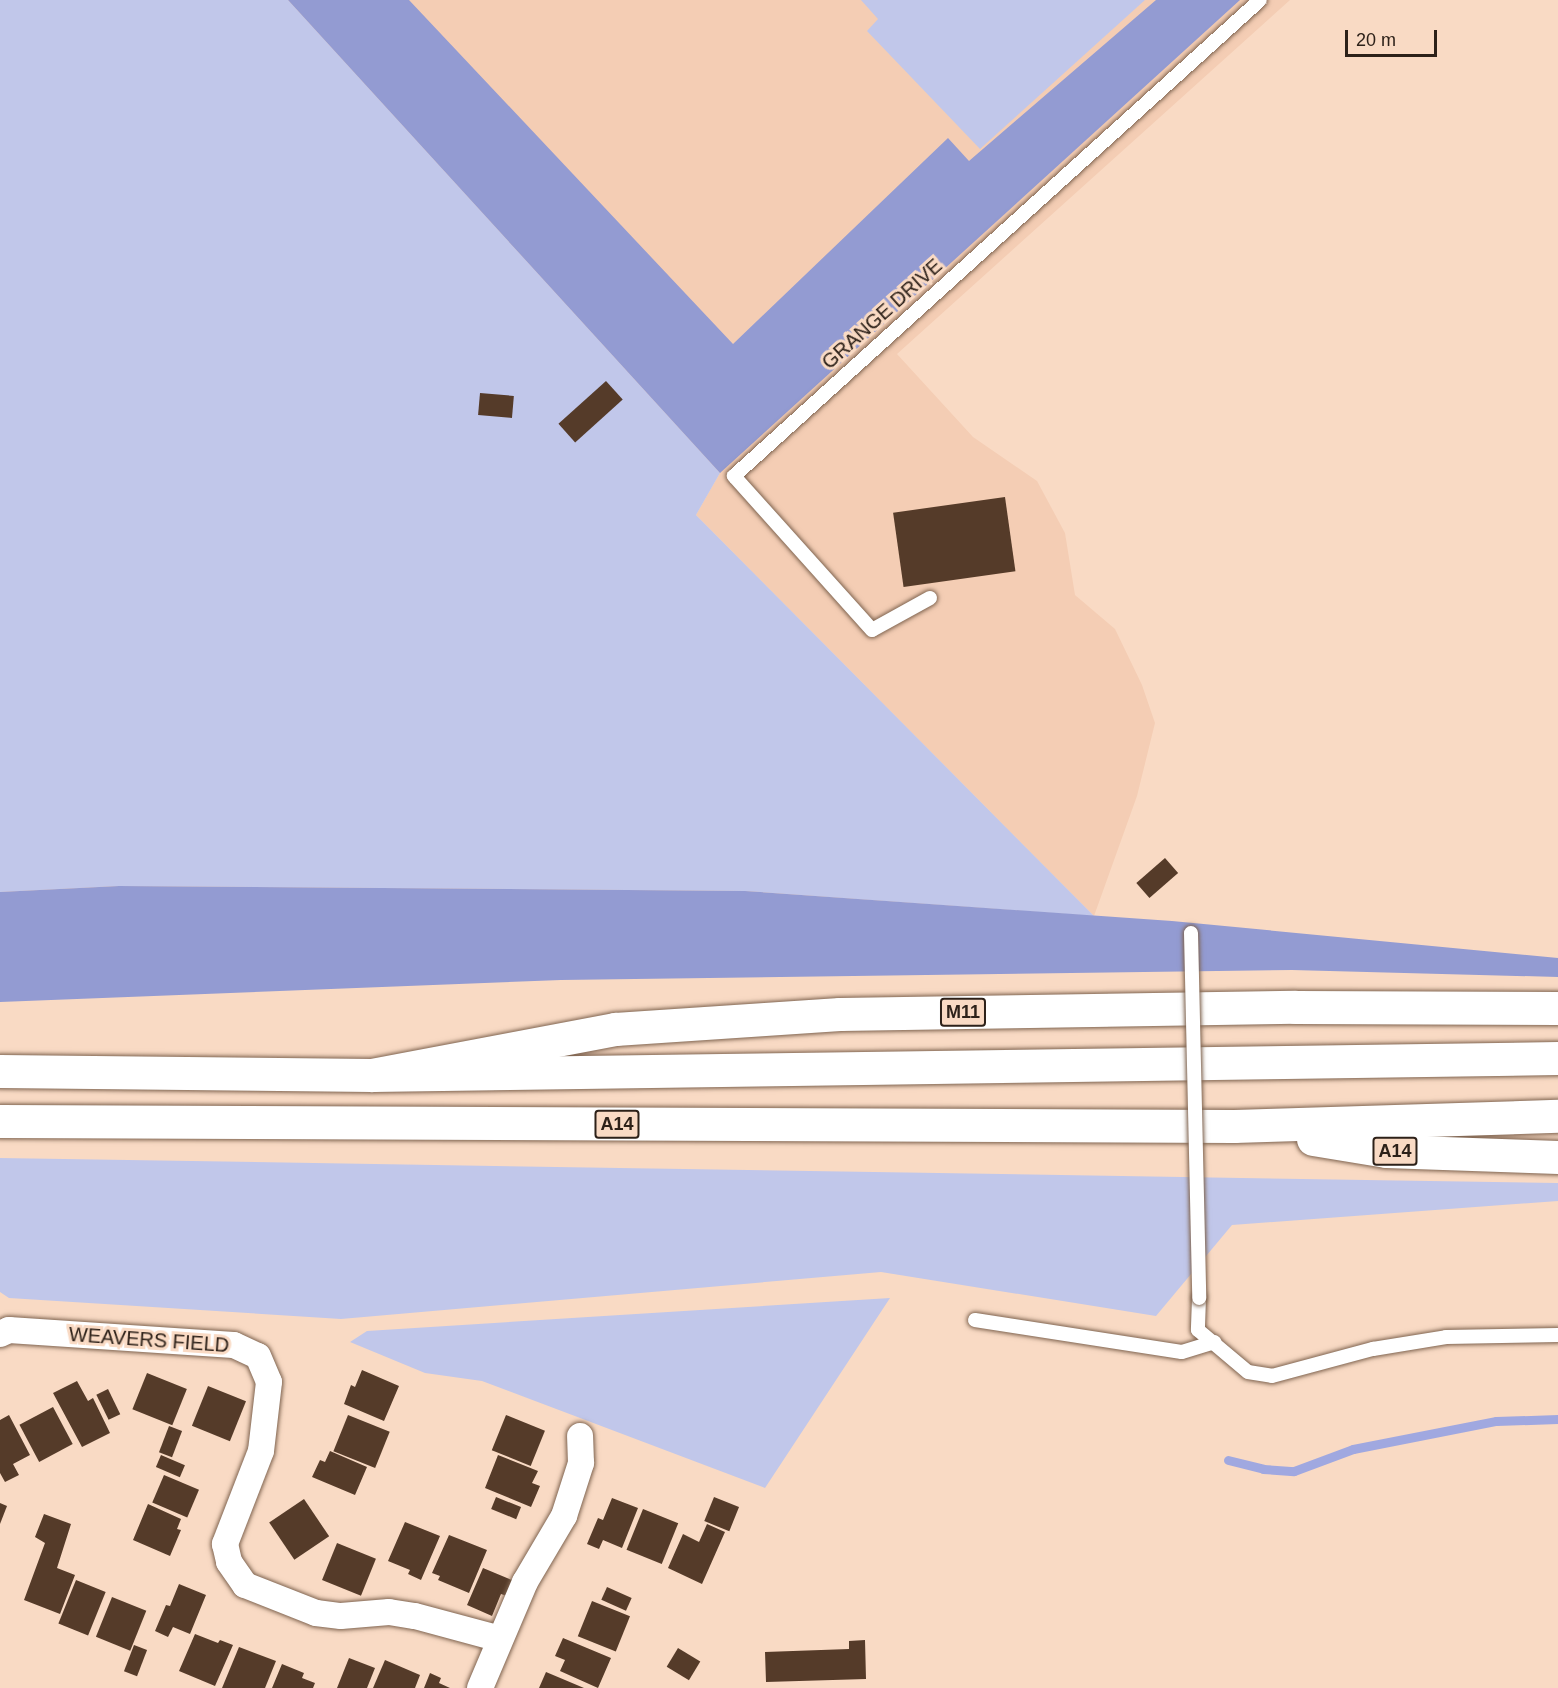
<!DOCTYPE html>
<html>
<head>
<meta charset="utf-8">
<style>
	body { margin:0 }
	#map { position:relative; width:1558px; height:1688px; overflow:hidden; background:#f9dac4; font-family:Helvetica,sans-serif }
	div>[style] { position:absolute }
	.built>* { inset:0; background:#f4cdb4 }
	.green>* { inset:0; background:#c1c7ea }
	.forest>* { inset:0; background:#939bd2 }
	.stream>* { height:9px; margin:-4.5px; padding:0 4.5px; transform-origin:4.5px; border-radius:4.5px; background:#a0a8e0 }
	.building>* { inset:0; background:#553b29; transform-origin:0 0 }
	.roads { filter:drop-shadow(0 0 2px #7f6450) drop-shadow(0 0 2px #7f6450) }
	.service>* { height:14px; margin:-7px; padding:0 7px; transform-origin:7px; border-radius:7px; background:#fff }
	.minor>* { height:26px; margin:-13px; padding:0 13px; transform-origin:13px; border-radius:13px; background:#fff }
	.trunk>* { height:33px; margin:-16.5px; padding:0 16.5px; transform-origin:16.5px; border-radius:16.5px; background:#fff }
	.motorway>* { height:33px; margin:-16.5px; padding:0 16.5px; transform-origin:16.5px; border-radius:16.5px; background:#fff }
	.bridges { filter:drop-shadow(0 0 2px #7f6450) drop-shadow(0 0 2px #7f6450) }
	.service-bridge>* { height:14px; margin:-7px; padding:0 7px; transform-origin:7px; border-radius:7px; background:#fff }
	span { translate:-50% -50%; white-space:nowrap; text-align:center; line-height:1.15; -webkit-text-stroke:6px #f9dac4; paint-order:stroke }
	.shield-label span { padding:2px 4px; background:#f9dac4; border:2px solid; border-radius:4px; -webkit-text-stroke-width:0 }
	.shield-label { font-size:18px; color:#2d2119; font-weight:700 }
	.street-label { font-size:20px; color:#2d2119 }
	.scale { position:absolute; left:1345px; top:30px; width:92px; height:27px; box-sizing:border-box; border:3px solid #2d2119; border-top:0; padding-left:8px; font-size:18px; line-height:21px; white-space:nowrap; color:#2d2119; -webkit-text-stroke:4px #f9dac4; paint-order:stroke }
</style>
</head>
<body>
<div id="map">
	<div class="built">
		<div style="clip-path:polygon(288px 0,1290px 0,897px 354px,973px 437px,1037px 481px,1065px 533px,1075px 595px,1115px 629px,1142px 685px,1155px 723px,1137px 796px,1094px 916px,696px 515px,720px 473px)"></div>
	</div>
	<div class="green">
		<div style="clip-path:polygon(0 0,288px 0,720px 473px,696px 515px,1094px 916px,745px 891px,119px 886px,0 892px)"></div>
		<div style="clip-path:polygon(861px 0,1145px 0,980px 149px,867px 31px,878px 19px)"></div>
		<div style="clip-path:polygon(0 1158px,1558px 1183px,1558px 1201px,1232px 1225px,1156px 1316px,881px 1272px,341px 1319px,9px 1298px,0 1292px)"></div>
		<div style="clip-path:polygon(890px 1298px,765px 1488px,482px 1381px,425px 1373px,350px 1342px,367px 1331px)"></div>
	</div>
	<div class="forest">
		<div style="clip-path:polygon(288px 0,409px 0,733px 344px,948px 138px,969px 161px,1156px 0,1240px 0,720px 473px)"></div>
		<div style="clip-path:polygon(119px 886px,745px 891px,1172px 921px,1558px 958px,1558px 977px,1292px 970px,561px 980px,0 1002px,0 892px)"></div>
	</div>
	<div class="stream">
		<div style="left:1228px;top:1460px;width:36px;rotate:14deg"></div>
		<div style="left:1263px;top:1469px;width:31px;rotate:4deg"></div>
		<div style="left:1294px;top:1471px;width:63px;rotate:-20.4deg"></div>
		<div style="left:1353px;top:1449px;width:146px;rotate:-11.1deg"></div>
		<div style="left:1496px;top:1421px;width:62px;rotate:-1.8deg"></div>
	</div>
	<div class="building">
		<div style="left:606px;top:381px;width:25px;height:64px;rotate:48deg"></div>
		<div style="left:480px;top:393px;width:34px;height:22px;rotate:5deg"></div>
		<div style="left:1005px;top:497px;width:75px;height:113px;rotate:82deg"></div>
		<div style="left:1165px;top:858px;width:20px;height:38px;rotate:49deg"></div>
		<div style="clip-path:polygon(362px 1370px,399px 1386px,384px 1421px,344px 1404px,351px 1385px,355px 1387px)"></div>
		<div style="left:147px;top:1373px;width:43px;height:39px;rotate:22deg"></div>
		<div style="clip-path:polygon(77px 1381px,88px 1401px,93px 1398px,110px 1433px,82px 1447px,53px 1393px)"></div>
		<div style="left:208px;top:1386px;width:41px;height:43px;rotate:22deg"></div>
		<div style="left:108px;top:1389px;width:28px;height:13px;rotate:64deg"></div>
		<div style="left:53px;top:1407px;width:42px;height:38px;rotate:62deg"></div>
		<div style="clip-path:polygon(9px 1415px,30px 1455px,13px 1464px,19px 1475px,5px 1482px,0 1473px,0 1420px)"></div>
		<div style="left:348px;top:1415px;width:45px;height:39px;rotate:22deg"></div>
		<div style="left:506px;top:1415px;width:42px;height:38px;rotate:22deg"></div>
		<div style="left:169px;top:1426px;width:14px;height:28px;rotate:21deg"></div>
		<div style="clip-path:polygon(330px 1451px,367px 1467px,355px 1495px,312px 1477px,320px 1460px,325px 1462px)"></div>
		<div style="left:161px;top:1455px;width:26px;height:13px;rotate:23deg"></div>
		<div style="clip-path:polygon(498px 1455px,538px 1471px,532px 1483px,540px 1486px,531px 1507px,485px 1488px)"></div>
		<div style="left:164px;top:1475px;width:38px;height:30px;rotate:23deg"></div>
		<div style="left:496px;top:1497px;width:27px;height:13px;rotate:22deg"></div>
		<div style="left:714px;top:1497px;width:27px;height:26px;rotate:22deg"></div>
		<div style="clip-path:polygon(612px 1498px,638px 1508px,622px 1548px,603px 1540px,599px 1549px,587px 1544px,598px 1518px,603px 1520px)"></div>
		<div style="left:304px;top:1499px;width:45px;height:42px;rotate:56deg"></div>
		<div style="clip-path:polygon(0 1503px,7px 1506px,0 1524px)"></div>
		<div style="clip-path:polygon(148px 1504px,181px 1519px,177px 1529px,181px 1530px,170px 1556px,133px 1540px)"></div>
		<div style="left:643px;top:1509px;width:38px;height:44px;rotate:22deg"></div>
		<div style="clip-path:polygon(44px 1514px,71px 1524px,57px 1568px,75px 1575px,60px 1614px,24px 1600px,45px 1543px,35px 1537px)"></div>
		<div style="clip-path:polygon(405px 1522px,440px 1536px,421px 1580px,408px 1574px,410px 1570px,388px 1561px)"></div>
		<div style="clip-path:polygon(707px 1524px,725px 1532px,702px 1584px,668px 1568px,683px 1534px,699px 1542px)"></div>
		<div style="clip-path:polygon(449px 1535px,487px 1550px,469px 1593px,438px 1580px,440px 1576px,432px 1573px)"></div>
		<div style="left:337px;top:1543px;width:42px;height:40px;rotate:22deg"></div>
		<div style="clip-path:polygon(483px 1568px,514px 1581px,507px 1596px,501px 1594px,492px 1616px,467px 1605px)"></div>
		<div style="left:76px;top:1580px;width:32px;height:47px;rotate:22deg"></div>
		<div style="clip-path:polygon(179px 1584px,206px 1595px,190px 1634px,173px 1627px,168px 1637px,155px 1631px,166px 1605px,170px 1606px)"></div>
		<div style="left:607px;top:1587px;width:27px;height:14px;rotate:24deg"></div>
		<div style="left:112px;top:1597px;width:37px;height:43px;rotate:22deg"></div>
		<div style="left:592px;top:1601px;width:41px;height:38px;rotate:22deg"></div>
		<div style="clip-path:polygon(195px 1634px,218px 1643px,220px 1640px,233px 1645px,215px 1686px,179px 1671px)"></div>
		<div style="clip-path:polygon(563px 1638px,611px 1658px,598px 1688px,560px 1671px,565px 1660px,555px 1656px)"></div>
		<div style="clip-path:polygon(865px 1640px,866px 1679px,766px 1682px,765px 1652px,849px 1649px,849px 1641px)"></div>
		<div style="left:134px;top:1645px;width:14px;height:28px;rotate:21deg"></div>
		<div style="clip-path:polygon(239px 1647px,276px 1661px,265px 1688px,222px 1688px)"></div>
		<div style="left:678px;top:1648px;width:26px;height:22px;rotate:31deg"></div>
		<div style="clip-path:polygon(349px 1658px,375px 1668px,367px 1688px,337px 1688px)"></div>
		<div style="clip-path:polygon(385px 1660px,420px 1675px,415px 1688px,373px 1688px)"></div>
		<div style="clip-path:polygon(282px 1664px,304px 1673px,302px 1678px,315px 1683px,313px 1688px,272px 1688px)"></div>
		<div style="clip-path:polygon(546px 1672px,584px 1688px,539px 1688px)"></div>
		<div style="clip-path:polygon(430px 1673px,441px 1678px,439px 1683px,450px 1688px,424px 1688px)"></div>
	</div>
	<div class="roads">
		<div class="service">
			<div style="left:930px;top:598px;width:66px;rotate:151.1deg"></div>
			<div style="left:872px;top:630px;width:207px;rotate:-131.9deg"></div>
			<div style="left:734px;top:476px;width:709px;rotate:-42.14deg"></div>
			<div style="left:1199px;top:1298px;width:32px;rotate:92deg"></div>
			<div style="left:1198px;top:1330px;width:65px;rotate:40deg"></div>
			<div style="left:1248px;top:1372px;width:24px;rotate:9deg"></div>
			<div style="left:1272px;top:1376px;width:105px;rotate:-15deg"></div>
			<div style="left:1373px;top:1349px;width:74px;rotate:-9.3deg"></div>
			<div style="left:1446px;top:1337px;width:112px;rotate:-1deg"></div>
			<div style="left:975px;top:1320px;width:209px;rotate:8.8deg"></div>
			<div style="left:1182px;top:1352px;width:34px;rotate:-17deg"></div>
		</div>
		<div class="minor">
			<div style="left:0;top:1334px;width:10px;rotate:-24deg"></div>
			<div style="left:9px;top:1330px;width:225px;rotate:3.8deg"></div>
			<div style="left:234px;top:1345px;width:26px;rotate:25deg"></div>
			<div style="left:258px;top:1356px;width:28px;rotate:67deg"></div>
			<div style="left:269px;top:1382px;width:69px;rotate:96.6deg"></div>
			<div style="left:261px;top:1451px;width:100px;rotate:111.2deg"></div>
			<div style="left:225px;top:1544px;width:18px;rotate:77deg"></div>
			<div style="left:229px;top:1562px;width:28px;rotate:55deg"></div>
			<div style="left:245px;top:1585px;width:76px;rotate:21.5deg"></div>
			<div style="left:316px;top:1613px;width:25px;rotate:7deg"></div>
			<div style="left:341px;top:1616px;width:48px;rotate:-4.8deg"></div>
			<div style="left:389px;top:1612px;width:26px;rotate:9deg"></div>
			<div style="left:415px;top:1616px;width:88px;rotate:15.1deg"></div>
			<div style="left:480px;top:1688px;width:115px;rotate:-67deg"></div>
			<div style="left:525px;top:1582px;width:77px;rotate:-59.4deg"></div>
			<div style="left:564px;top:1516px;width:56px;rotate:-72.2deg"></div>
			<div style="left:581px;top:1463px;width:27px;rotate:-92deg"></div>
		</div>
		<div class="trunk">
			<div style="left:0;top:1071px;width:372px;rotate:0.6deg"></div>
			<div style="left:372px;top:1075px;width:1186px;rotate:-0.82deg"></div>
			<div style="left:0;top:1121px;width:1234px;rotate:0.23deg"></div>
			<div style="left:1234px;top:1126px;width:324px;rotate:-1.8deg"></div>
			<div style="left:1313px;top:1139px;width:74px;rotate:9.3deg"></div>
			<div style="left:1386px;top:1151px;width:172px;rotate:2deg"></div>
		</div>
		<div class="motorway">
			<div style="left:372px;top:1075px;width:247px;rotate:-10.7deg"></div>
			<div style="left:615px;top:1029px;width:225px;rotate:-3.8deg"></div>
			<div style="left:840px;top:1014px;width:455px;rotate:-0.9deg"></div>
			<div style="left:1295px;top:1007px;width:263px;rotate:0.2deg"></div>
		</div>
	</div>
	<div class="bridges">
		<div class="service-bridge">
			<div style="left:1191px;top:933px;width:365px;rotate:88.7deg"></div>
		</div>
	</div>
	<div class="shield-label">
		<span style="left:963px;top:1012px">M11</span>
		<span style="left:617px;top:1124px">A14</span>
		<span style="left:1395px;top:1151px">A14</span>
	</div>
	<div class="street-label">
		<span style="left:882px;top:314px;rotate:-42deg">GRANGE DRIVE</span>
		<span style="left:149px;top:1340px;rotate:4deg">WEAVERS FIELD</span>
	</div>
	<div class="scale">20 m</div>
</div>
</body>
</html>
